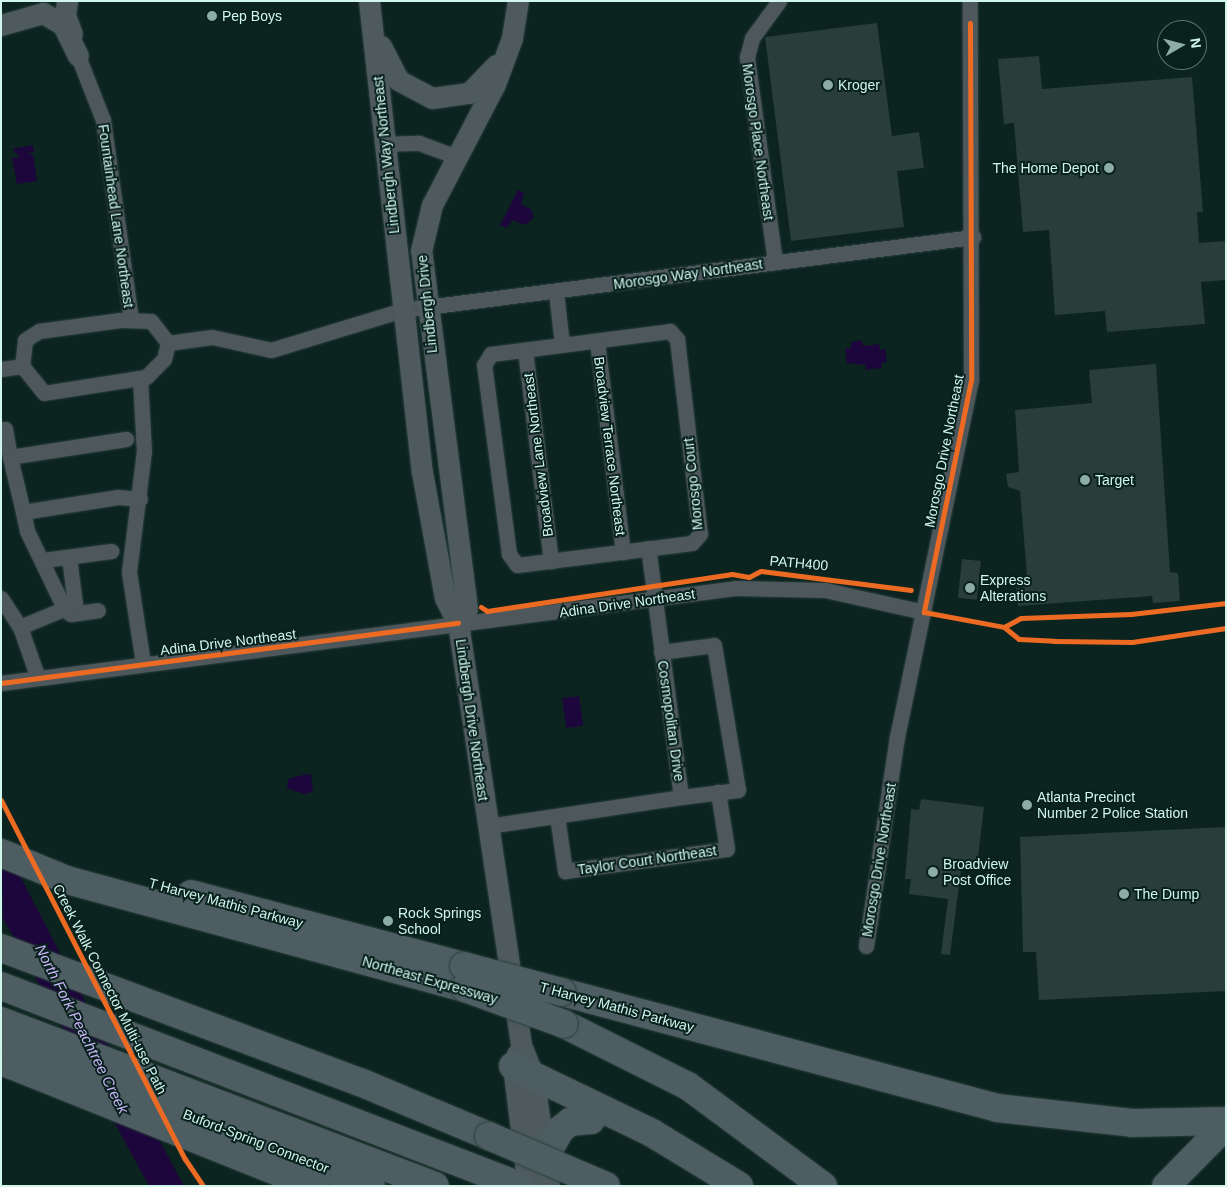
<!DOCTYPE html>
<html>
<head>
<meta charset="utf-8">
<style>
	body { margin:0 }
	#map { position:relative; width:1227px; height:1187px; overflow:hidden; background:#0c2420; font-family:Helvetica,sans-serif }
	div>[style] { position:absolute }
	.water>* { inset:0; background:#1d063b; transform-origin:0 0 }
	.building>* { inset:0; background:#293d39; transform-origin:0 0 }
	.roads { filter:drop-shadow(0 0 1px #293f3b) drop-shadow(0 0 1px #293f3b) }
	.street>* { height:15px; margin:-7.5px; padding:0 7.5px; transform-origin:7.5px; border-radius:7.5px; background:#4e585c }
	.secondary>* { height:21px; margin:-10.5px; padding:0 10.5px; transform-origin:10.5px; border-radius:10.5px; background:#4e5a5e }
	.highway>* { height:28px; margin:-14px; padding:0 14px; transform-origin:14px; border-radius:14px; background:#4d5d62 }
	.bridges { filter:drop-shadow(0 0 1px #293f3b) drop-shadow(0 0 1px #293f3b) }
	.highway-bridge>* { height:28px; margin:-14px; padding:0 14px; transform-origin:14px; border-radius:14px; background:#4d5d62 }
	.cycleway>* { height:5px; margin:-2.5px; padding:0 2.5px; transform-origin:2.5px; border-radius:2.5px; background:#ed6a23 }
	.dots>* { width:14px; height:14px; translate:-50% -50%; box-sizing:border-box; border:2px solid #09211d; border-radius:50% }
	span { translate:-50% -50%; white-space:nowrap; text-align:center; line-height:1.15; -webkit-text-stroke:4px #09211d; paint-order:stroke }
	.poi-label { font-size:14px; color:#d1f6ed }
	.left { translate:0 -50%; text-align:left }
	.right { translate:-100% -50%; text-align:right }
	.street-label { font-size:14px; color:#d1f6ed }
	.water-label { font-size:15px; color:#c9b4f6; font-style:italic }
	.frame { position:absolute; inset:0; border:2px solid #d1f6ed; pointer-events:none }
	.north { position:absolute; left:1157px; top:20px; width:50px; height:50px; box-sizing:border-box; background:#09211d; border:1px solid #597670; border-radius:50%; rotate:82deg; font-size:14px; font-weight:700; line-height:20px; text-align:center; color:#d1f6ed }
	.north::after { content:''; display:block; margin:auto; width:18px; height:22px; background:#8caca5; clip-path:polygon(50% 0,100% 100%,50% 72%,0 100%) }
</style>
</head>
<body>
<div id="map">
	<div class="water">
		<div style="clip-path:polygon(33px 145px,34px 152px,27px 153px,33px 155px,37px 181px,17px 184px,12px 158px,20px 157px,12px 149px)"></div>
		<div style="clip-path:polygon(518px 190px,524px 193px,521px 204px,532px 210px,533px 219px,524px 225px,513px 220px,506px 228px,500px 225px)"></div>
		<div style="clip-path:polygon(862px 340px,863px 346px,879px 344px,880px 350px,885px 349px,887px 362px,881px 363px,882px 368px,866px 370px,865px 365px,847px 363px,845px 349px,851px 348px,851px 342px)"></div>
		<div style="left:579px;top:696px;width:30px;height:17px;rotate:82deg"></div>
		<div style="clip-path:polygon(307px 774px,311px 775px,313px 792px,304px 794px,287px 788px,288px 779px)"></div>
		<div style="clip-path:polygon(1px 839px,91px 1013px,184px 1186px,149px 1186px,3px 918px)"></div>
	</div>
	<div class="building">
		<div style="clip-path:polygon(877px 23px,892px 136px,919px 132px,924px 168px,897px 171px,904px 227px,791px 241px,765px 37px)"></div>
		<div style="clip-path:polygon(1039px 56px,1042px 89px,1192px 77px,1203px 212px,1197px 212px,1199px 243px,1226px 241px,1226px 280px,1201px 282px,1205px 324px,1107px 332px,1105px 311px,1055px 315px,1049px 230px,1023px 232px,1014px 123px,1004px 124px,998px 59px)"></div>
		<div style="clip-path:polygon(1156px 364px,1170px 572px,1178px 573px,1180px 601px,1153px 603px,1152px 596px,1018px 606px,1016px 588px,1028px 587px,1020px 491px,1008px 487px,1006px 474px,1019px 472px,1015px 410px,1092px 403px,1089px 370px)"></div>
		<div style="left:962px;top:559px;width:19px;height:39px;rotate:6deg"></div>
		<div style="clip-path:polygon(921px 799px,984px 807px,977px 865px,962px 863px,950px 955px,941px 954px,948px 899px,909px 894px,911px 879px,905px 879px,911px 809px,919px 810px)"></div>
		<div style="clip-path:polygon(1226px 827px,1226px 991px,1039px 1000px,1036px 952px,1023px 952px,1020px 837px)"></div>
	</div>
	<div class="roads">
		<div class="street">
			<div style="left:78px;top:56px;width:69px;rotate:68.7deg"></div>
			<div style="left:103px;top:120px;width:202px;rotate:82deg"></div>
			<div style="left:383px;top:144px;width:36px;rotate:-2deg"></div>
			<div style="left:419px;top:143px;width:40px;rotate:20.2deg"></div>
			<div style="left:775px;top:262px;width:207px;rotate:-97.8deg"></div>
			<div style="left:747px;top:57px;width:20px;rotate:-75deg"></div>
			<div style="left:752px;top:38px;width:46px;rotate:-53.9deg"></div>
			<div style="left:556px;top:292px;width:53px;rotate:83.5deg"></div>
			<div style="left:120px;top:320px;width:31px;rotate:2deg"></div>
			<div style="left:151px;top:321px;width:28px;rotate:52deg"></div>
			<div style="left:168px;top:343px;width:16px;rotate:104deg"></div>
			<div style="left:164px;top:359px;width:25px;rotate:135deg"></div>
			<div style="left:146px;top:377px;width:103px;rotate:171.1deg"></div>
			<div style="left:44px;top:393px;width:35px;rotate:-129deg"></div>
			<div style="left:22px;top:366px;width:26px;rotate:-83deg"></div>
			<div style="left:25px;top:340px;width:17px;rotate:-33deg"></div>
			<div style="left:39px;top:331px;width:82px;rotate:-7.7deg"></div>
			<div style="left:670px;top:331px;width:11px;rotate:49deg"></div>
			<div style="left:677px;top:339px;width:196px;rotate:83.3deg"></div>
			<div style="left:700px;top:534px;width:12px;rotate:132deg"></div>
			<div style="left:692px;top:543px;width:176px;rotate:172.8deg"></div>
			<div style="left:517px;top:565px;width:14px;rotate:-126deg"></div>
			<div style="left:509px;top:554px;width:191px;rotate:-97.5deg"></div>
			<div style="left:484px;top:365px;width:13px;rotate:-58deg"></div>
			<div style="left:491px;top:354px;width:180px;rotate:-7.3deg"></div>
			<div style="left:597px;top:341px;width:213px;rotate:83deg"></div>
			<div style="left:168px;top:343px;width:44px;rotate:-7.8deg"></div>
			<div style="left:212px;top:337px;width:60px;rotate:12.4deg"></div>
			<div style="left:271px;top:350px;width:138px;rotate:-16.9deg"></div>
			<div style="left:403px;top:310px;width:575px;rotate:-7.3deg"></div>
			<div style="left:525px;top:350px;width:213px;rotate:83deg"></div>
			<div style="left:1px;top:369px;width:21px;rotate:-8deg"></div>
			<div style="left:140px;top:378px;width:73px;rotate:86.9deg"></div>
			<div style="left:144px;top:451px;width:122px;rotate:97.1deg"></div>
			<div style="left:129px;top:572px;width:93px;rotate:81.3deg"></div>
			<div style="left:1px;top:430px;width:4px;rotate:-14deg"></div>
			<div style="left:5px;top:429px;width:28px;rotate:80deg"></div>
			<div style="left:126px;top:439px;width:117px;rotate:171.2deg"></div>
			<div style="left:10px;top:457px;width:57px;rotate:76.7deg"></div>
			<div style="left:23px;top:512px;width:96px;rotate:-9deg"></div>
			<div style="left:118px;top:497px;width:22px;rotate:5deg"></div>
			<div style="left:23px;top:512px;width:19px;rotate:78deg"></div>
			<div style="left:27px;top:531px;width:88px;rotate:64.3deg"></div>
			<div style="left:65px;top:610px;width:7px;rotate:34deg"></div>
			<div style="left:71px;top:614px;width:27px;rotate:-8deg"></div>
			<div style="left:43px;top:560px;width:69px;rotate:-7.5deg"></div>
			<div style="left:1px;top:598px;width:35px;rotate:57deg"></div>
			<div style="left:20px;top:627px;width:54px;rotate:70.6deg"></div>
			<div style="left:20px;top:627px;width:60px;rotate:-22.7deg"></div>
			<div style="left:75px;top:604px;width:47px;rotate:-97.3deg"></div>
			<div style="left:661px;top:652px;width:53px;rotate:-7.5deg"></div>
			<div style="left:714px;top:645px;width:147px;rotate:80.6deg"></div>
			<div style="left:738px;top:790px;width:57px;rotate:173deg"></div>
			<div style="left:1px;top:683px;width:740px;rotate:-7.37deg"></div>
			<div style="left:735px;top:588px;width:90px;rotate:1.3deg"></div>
			<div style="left:825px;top:590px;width:101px;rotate:12.5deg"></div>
			<div style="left:557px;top:816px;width:56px;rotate:81.7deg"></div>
			<div style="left:565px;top:871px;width:163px;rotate:-7.7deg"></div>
			<div style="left:727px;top:849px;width:58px;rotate:-99deg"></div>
			<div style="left:488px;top:826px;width:195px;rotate:-8.5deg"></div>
			<div style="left:681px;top:797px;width:251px;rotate:-97.5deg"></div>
			<div style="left:866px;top:946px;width:211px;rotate:-81.6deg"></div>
			<div style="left:897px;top:737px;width:365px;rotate:-78.3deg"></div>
			<div style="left:971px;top:380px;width:379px;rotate:-90.2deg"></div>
		</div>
		<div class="secondary">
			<div style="left:67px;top:1px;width:14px;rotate:98deg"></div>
			<div style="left:65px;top:15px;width:20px;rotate:70deg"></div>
			<div style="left:369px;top:1px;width:474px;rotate:83.6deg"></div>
			<div style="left:422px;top:472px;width:128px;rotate:79.7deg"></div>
			<div style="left:445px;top:598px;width:28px;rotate:63deg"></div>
			<div style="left:458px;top:623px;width:427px;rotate:81.5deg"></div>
			<div style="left:521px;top:1045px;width:31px;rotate:68deg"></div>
			<div style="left:533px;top:1074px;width:113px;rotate:81.9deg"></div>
			<div style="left:1px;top:25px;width:44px;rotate:-15.9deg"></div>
			<div style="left:43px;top:13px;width:23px;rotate:31deg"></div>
			<div style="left:63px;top:25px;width:34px;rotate:64deg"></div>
			<div style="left:381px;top:46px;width:38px;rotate:63deg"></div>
			<div style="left:398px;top:80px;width:38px;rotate:28deg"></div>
			<div style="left:432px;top:98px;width:37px;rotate:-8deg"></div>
			<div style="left:469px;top:93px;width:39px;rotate:-46deg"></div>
			<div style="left:458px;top:623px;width:17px;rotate:-59deg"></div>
			<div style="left:467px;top:608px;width:360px;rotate:-97.3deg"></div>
			<div style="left:421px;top:251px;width:47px;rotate:-76.6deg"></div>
			<div style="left:432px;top:205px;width:136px;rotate:-62.5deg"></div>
			<div style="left:495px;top:84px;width:49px;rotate:-69.7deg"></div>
			<div style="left:512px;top:38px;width:37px;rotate:-81deg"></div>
			<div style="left:517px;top:1054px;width:13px;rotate:108deg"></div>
			<div style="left:513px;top:1066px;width:121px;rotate:82.9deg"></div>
		</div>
		<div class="highway">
			<div style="left:1px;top:853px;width:71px;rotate:22.2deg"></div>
			<div style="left:67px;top:880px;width:412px;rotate:15.2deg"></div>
			<div style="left:191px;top:894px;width:282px;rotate:14.8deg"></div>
			<div style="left:1px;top:948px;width:383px;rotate:20.5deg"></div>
			<div style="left:360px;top:1082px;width:140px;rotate:22.7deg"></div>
			<div style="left:1px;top:986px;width:556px;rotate:21.07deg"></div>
			<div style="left:562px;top:992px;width:450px;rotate:14.9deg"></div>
			<div style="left:997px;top:1108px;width:136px;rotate:6.3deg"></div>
			<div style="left:1132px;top:1123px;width:94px;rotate:-1.2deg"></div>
			<div style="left:1px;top:1021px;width:464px;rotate:20.8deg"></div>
			<div style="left:564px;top:1024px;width:139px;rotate:26.6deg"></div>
			<div style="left:688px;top:1086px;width:168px;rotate:36.5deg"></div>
			<div style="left:10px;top:1044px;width:388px;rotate:21.5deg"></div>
			<div style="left:1px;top:1061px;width:337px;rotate:21.8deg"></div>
			<div style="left:513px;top:1066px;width:154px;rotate:25.7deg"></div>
			<div style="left:652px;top:1133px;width:102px;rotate:31.3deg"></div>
			<div style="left:544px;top:1159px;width:33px;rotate:-61deg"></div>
			<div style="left:560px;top:1130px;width:13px;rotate:-39deg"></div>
			<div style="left:570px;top:1122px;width:21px;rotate:-5deg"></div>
			<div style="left:1166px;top:1186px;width:86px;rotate:-45.5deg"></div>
		</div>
	</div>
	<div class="bridges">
		<div class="highway-bridge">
			<div style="left:464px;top:966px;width:101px;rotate:14.9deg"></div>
			<div style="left:465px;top:988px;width:105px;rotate:20deg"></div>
			<div style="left:489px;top:1136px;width:127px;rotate:23.1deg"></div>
		</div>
	</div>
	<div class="cycleway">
		<div style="left:970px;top:23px;width:357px;rotate:89.8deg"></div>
		<div style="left:971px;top:380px;width:237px;rotate:101.5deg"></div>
		<div style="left:924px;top:612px;width:81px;rotate:10.6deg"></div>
		<div style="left:1004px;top:627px;width:19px;rotate:39deg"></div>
		<div style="left:1019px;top:639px;width:35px;rotate:3deg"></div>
		<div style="left:1054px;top:641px;width:78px;rotate:0.7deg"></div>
		<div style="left:1132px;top:642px;width:95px;rotate:-8.5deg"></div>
		<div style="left:481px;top:607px;width:7px;rotate:34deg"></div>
		<div style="left:487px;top:611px;width:248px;rotate:-8.6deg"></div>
		<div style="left:732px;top:574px;width:17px;rotate:10deg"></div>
		<div style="left:749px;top:577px;width:13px;rotate:-27deg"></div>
		<div style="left:761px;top:571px;width:151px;rotate:7.2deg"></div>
		<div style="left:1004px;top:627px;width:19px;rotate:-28deg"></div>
		<div style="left:1021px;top:618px;width:110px;rotate:-2.1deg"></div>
		<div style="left:1131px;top:614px;width:96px;rotate:-6.6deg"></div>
		<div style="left:1px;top:683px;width:461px;rotate:-7.5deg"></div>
		<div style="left:1px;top:800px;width:403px;rotate:62.9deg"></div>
		<div style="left:185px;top:1159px;width:32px;rotate:56deg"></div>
	</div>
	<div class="dots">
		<div style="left:212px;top:16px;background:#8caca5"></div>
		<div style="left:828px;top:85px;background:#8caca5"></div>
		<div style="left:1109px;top:168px;background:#8caca5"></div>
		<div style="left:1085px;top:480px;background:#8caca5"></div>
		<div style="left:970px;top:588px;background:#8caca5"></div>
		<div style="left:1027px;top:805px;background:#8caca5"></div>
		<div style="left:933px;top:872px;background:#8caca5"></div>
		<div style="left:1124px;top:894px;background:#8caca5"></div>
		<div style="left:388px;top:921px;background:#8caca5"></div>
	</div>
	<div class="poi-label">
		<span class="left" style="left:222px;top:16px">Pep Boys</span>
		<span class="left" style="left:838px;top:85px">Kroger</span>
		<span class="right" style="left:1099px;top:168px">The Home Depot</span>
		<span class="left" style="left:1095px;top:480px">Target</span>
		<span class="left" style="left:980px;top:588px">Express<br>Alterations</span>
		<span class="left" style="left:1037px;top:805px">Atlanta Precinct<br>Number 2 Police Station</span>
		<span class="left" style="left:943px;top:872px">Broadview<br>Post Office</span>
		<span class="left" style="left:1134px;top:894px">The Dump</span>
		<span class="left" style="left:398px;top:921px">Rock Springs<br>School</span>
	</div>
	<div class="street-label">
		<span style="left:758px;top:142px;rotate:82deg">Morosgo Place Northeast</span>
		<span style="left:386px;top:155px;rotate:-96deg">Lindbergh Way Northeast</span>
		<span style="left:116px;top:216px;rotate:82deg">Fountainhead Lane Northeast</span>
		<span style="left:688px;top:274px;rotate:-8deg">Morosgo Way Northeast</span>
		<span style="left:427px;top:304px;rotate:-96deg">Lindbergh Drive</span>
		<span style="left:610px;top:446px;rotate:83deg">Broadview Terrace Northeast</span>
		<span style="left:944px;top:451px;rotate:-79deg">Morosgo Drive Northeast</span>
		<span style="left:538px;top:455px;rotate:-97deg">Broadview Lane Northeast</span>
		<span style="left:693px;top:484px;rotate:-96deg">Morosgo Court</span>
		<span style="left:799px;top:563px;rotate:5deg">PATH400</span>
		<span style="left:627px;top:603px;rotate:-8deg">Adina Drive Northeast</span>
		<span style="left:228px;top:642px;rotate:-7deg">Adina Drive Northeast</span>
		<span style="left:472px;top:720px;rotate:82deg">Lindbergh Drive Northeast</span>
		<span style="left:671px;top:721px;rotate:82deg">Cosmopolitan Drive</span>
		<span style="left:647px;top:860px;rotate:-8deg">Taylor Court Northeast</span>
		<span style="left:879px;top:860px;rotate:-81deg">Morosgo Drive Northeast</span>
		<span style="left:226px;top:903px;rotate:15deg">T Harvey Mathis Parkway</span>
		<span style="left:430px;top:980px;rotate:16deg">Northeast Expressway</span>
		<span style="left:110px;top:989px;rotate:63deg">Creek Walk Connector Multi-use Path</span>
		<span style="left:617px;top:1007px;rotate:15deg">T Harvey Mathis Parkway</span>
		<span style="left:256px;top:1141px;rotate:21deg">Buford-Spring Connector</span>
	</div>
	<div class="water-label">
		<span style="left:82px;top:1029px;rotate:63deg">North Fork Peachtree Creek</span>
	</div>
	<div class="frame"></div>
	<div class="north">N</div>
</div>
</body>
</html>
